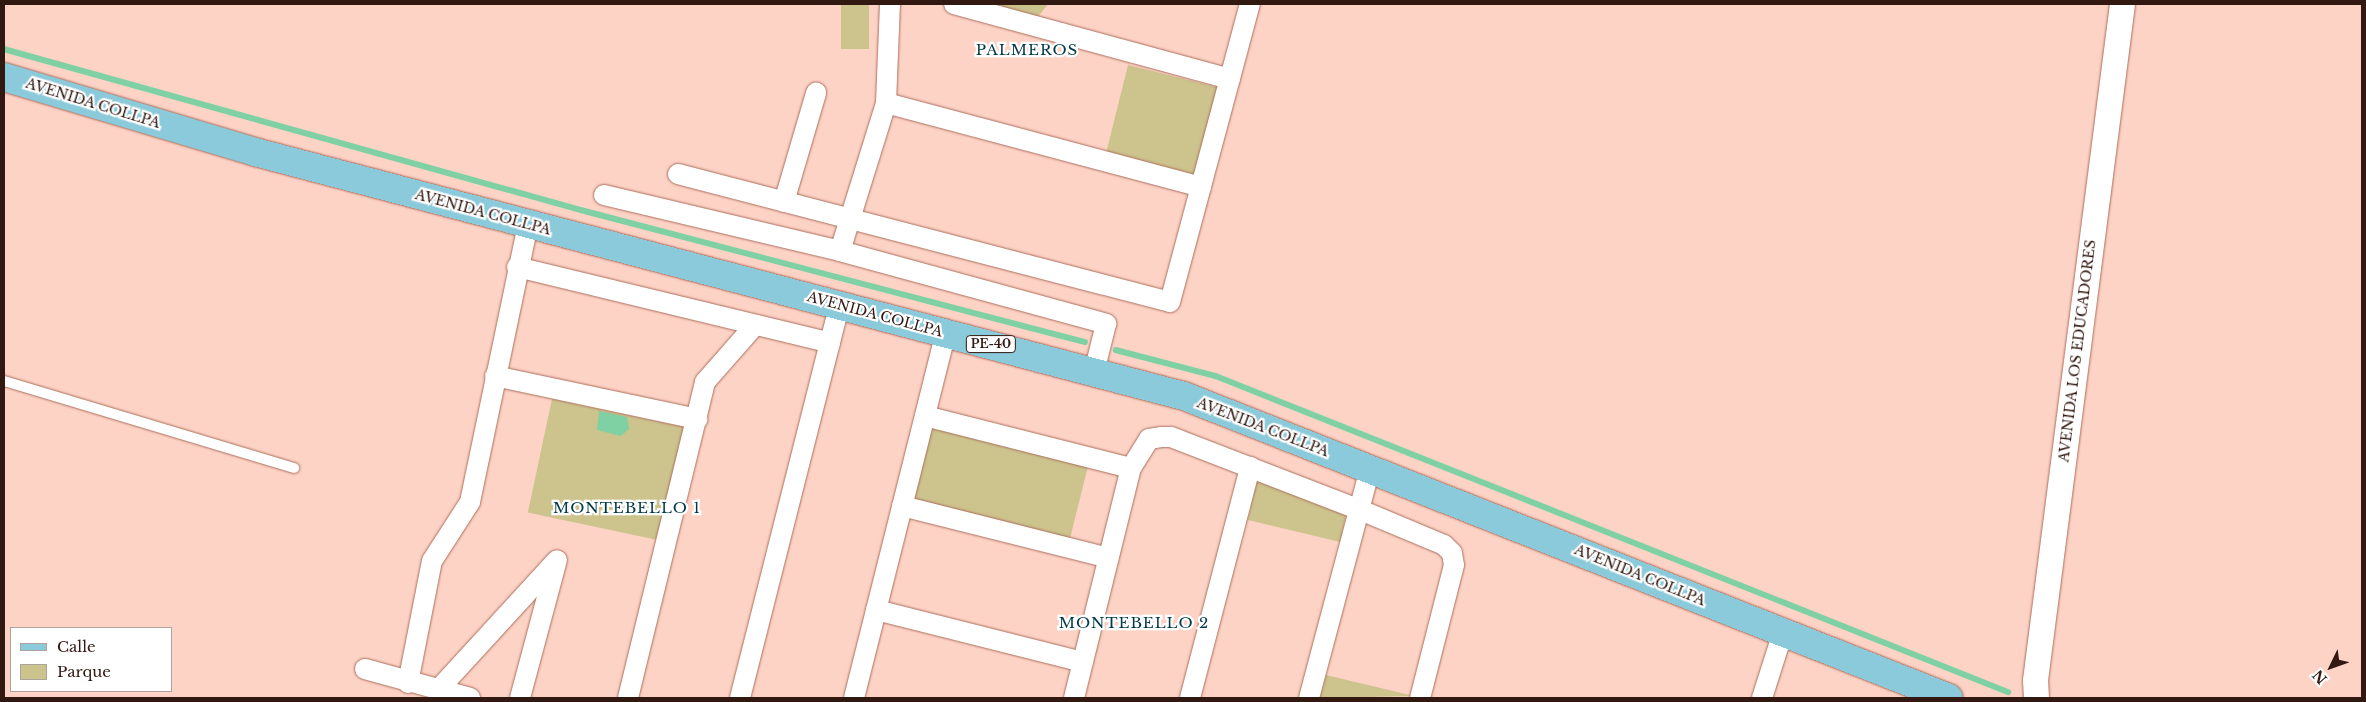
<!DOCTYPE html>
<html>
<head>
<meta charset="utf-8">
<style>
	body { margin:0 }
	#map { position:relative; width:2366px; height:702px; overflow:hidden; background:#fdd3c6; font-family:"Libre Baskerville",serif }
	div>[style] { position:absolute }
	.green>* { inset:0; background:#ccc38d; transform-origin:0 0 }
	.water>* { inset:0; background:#7fd0a3 }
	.stream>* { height:5.5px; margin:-2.75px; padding:0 2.75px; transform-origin:2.75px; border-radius:2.75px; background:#7fd0a3 }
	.roads { filter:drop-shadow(0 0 1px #ac6e5a) drop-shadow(0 0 1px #ac6e5a) }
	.service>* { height:10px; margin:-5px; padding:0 5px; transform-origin:5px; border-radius:5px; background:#fff }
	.minor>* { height:20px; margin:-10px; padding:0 10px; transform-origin:10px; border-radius:10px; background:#fff }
	.tertiary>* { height:25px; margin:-12.5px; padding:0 12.5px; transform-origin:12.5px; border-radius:12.5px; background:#fff }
	.primary>* { height:28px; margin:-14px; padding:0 14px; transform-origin:14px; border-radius:14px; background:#8bcada }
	span { translate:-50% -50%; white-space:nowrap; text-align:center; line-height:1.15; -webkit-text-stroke:4.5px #fff; paint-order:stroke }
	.shield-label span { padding:1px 4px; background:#fff; border:1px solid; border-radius:4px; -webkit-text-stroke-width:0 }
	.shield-label { font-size:12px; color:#311810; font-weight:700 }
	.street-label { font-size:14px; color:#311810 }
	.neighbourhood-label { font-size:15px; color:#003a48; letter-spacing:1px }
	.frame { position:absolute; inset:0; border:5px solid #311810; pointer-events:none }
	.legend { position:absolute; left:10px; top:627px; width:162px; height:65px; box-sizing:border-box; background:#fff; border:1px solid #ada39f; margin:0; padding:6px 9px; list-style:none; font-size:15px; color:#311810 }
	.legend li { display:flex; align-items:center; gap:10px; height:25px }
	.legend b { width:25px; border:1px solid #ada39f }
	.north { position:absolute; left:2306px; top:642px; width:50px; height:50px; -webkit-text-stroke:4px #fff; paint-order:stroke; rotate:228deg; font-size:14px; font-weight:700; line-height:20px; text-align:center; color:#311810 }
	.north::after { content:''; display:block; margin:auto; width:18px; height:22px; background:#311810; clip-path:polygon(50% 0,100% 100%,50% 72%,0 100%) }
</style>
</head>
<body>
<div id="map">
	<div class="green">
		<div style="left:841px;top:4px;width:28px;height:45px"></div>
		<div style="clip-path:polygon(992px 4px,1048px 4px,1037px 18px)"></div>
		<div style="left:1128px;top:65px;width:96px;height:91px;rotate:14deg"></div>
		<div style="left:552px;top:399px;width:136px;height:116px;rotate:12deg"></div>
		<div style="left:930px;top:426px;width:163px;height:77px;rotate:14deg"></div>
		<div style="clip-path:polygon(1257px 480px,1346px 515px,1340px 542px,1248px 520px)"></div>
		<div style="clip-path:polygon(1326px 675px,1414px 696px,1320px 698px)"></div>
	</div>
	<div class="water">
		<div style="clip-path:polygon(599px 411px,627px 417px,629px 429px,621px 436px,597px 430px)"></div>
	</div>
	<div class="stream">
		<div style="left:4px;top:49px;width:599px;rotate:15.59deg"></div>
		<div style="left:581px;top:210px;width:521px;rotate:14.68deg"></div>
		<div style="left:1116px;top:350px;width:103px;rotate:14.6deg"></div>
		<div style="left:1216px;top:376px;width:853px;rotate:21.75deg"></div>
	</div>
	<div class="roads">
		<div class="service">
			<div style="left:4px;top:381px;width:303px;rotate:16.7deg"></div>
		</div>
		<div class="minor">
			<div style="left:954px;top:4px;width:286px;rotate:15.2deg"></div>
			<div style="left:886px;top:103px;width:326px;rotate:14.9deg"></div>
			<div style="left:678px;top:174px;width:508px;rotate:14.58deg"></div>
			<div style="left:1170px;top:302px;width:309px;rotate:-75deg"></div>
			<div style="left:604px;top:195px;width:243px;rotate:13.3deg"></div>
			<div style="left:840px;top:251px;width:276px;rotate:15.3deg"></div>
			<div style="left:1106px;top:324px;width:49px;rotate:104deg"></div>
			<div style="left:784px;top:202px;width:114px;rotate:-73.6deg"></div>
			<div style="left:840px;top:251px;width:155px;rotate:-72.7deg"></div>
			<div style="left:886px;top:103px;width:99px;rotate:-87.7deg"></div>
			<div style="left:517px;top:267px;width:322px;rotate:13.6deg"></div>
			<div style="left:495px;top:376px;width:207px;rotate:12deg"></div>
			<div style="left:925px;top:416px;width:212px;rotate:14.2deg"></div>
			<div style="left:902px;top:506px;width:213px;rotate:14.1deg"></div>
			<div style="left:876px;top:610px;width:213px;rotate:14.1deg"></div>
			<div style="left:365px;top:669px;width:109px;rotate:15.4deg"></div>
			<div style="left:408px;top:683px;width:124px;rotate:-78.9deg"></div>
			<div style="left:432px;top:561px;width:70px;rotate:-57.2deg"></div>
			<div style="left:470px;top:502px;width:283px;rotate:-78.2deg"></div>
			<div style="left:438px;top:690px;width:176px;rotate:-47.5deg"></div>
			<div style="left:520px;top:698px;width:139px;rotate:-75deg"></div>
			<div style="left:628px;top:698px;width:325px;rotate:-76.3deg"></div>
			<div style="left:705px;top:382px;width:76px;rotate:-48.7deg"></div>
			<div style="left:740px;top:698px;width:406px;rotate:-75.8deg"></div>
			<div style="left:854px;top:698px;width:377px;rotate:-75.9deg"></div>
			<div style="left:1074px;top:698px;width:237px;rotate:-76.1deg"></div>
			<div style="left:1131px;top:468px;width:34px;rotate:-58deg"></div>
			<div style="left:1149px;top:439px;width:12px;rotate:-9deg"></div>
			<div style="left:1161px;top:437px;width:10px"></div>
			<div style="left:1171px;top:437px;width:200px;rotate:21.1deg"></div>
			<div style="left:1358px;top:509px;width:93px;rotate:22.7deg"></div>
			<div style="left:1444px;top:545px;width:11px;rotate:45deg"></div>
			<div style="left:1452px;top:553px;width:12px;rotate:81deg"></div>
			<div style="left:1454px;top:565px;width:137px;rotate:104.3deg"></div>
			<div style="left:1190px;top:698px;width:239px;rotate:-75.4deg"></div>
			<div style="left:1309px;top:698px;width:237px;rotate:-75.1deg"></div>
			<div style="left:1762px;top:698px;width:69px;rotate:-72.3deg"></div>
		</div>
		<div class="tertiary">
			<div style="left:2036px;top:698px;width:18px;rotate:-93deg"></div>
			<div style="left:2035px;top:680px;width:682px;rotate:-82.67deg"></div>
		</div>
		<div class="primary">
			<div style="left:4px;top:77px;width:262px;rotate:16.6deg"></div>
			<div style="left:255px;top:152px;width:961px;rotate:14.72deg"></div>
			<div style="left:1184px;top:396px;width:822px;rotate:21.54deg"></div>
		</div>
	</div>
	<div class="shield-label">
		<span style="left:991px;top:344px">PE-40</span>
	</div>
	<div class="street-label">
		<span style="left:93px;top:103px;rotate:17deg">AVENIDA COLLPA</span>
		<span style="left:483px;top:212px;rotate:15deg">AVENIDA COLLPA</span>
		<span style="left:875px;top:314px;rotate:15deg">AVENIDA COLLPA</span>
		<span style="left:2077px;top:351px;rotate:-83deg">AVENIDA LOS EDUCADORES</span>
		<span style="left:1263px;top:427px;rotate:21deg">AVENIDA COLLPA</span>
		<span style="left:1640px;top:575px;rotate:22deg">AVENIDA COLLPA</span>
	</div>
	<div class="neighbourhood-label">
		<span style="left:1027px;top:50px">PALMEROS</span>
		<span style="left:627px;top:508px">MONTEBELLO 1</span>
		<span style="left:1134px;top:623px">MONTEBELLO 2</span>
	</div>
	<div class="frame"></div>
	<ul class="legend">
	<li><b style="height:6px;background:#8bcada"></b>Calle</li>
	<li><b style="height:14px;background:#ccc38d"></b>Parque</li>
	</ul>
	<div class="north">N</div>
</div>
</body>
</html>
